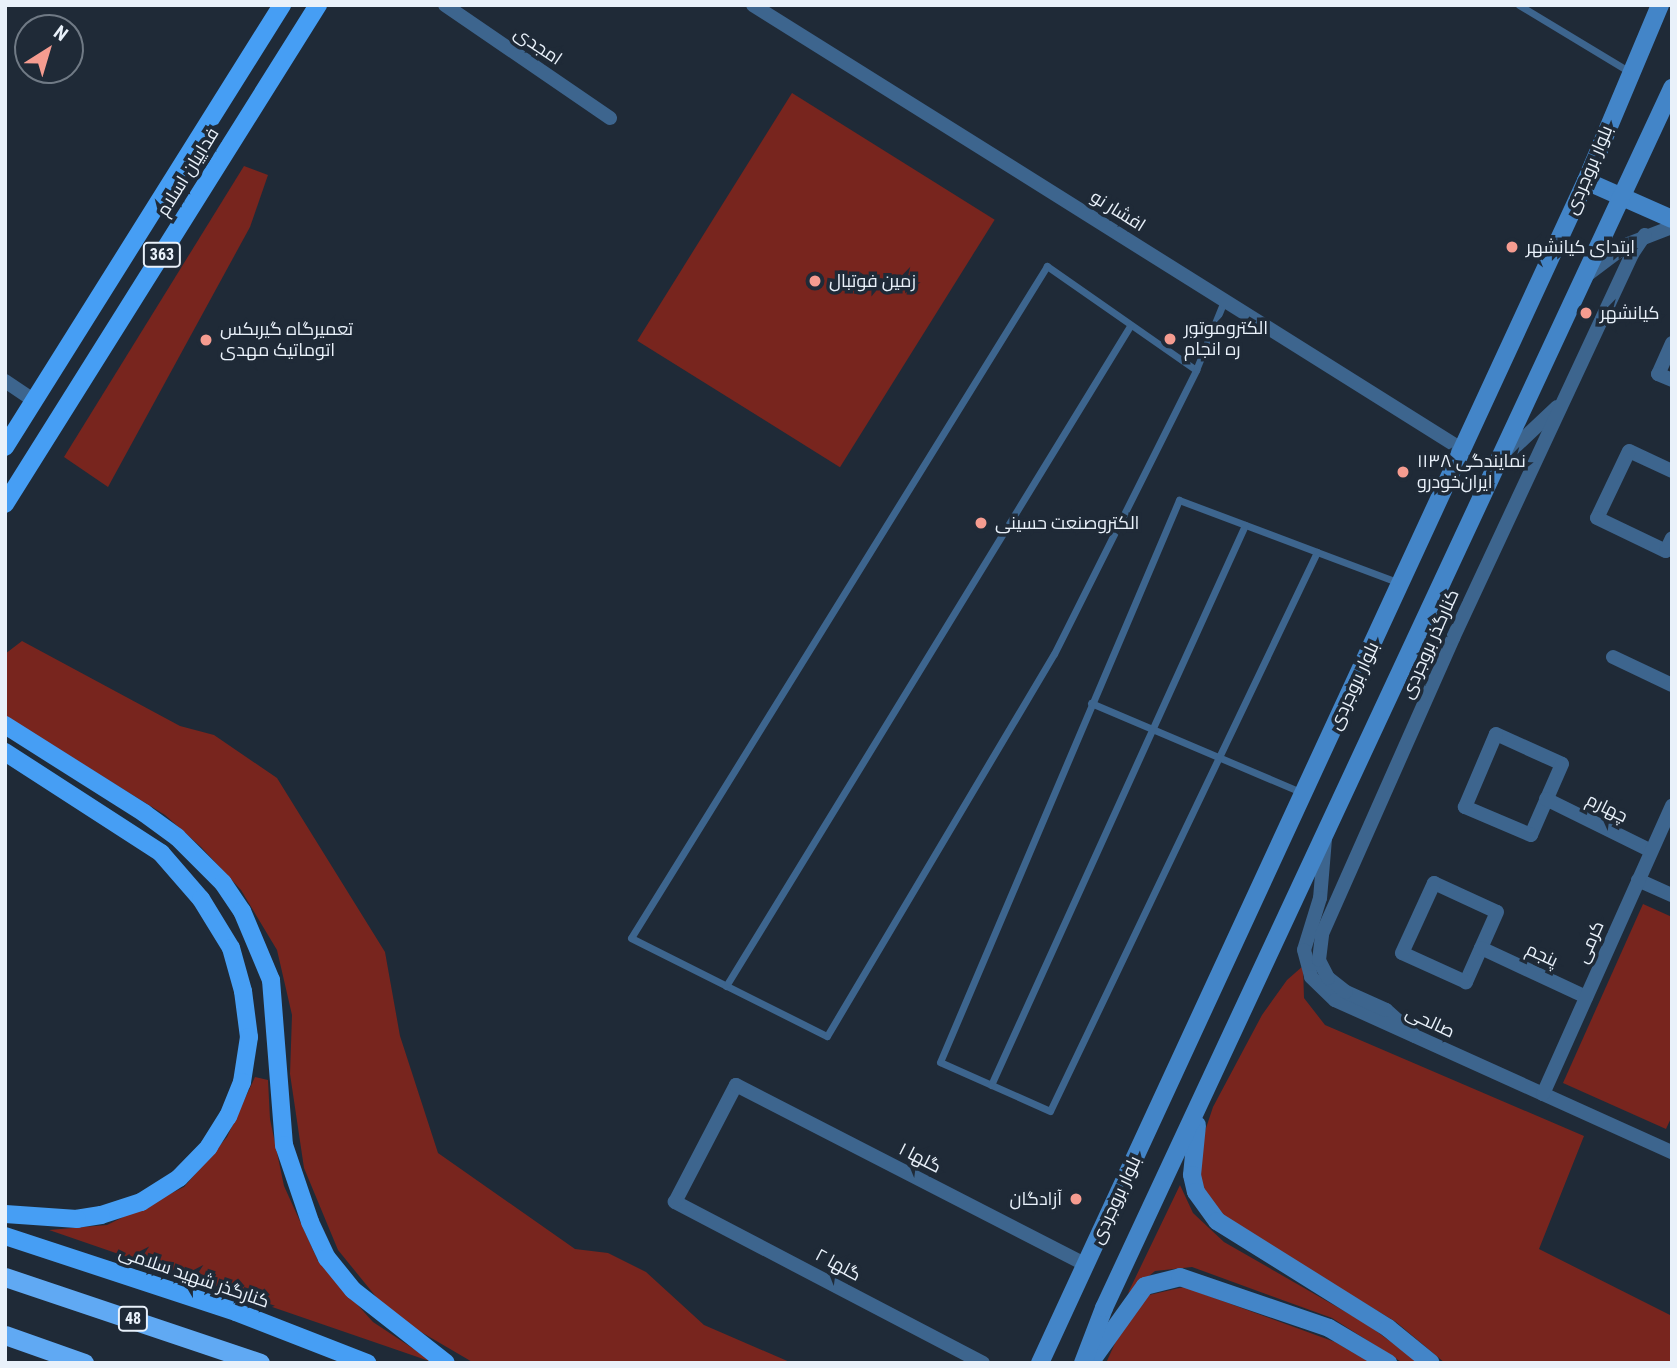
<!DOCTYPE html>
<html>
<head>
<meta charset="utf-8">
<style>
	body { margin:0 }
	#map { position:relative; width:1677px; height:1368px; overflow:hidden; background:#1f2a37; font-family:"Roboto Condensed",Cairo,sans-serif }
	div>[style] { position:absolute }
	.green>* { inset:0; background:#78251e; transform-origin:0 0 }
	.service>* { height:7px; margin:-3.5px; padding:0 3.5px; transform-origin:3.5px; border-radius:3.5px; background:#3d658e }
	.minor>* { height:14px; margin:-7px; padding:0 7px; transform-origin:7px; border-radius:7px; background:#3d658e }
	.secondary>* { height:18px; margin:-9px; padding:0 9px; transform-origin:9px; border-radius:9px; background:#4385c8 }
	.primary>* { height:18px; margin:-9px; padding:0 9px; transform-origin:9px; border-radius:9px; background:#469ef4 }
	.trunk>* { height:19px; margin:-9.5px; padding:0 9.5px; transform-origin:9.5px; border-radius:9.5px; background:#60a9f3 }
	.dots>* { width:19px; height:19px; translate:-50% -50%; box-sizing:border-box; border:4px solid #1f2a37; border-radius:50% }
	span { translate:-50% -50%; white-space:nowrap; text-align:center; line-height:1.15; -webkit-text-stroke:7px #1f2a37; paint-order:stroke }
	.shield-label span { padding:2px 5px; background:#1f2a37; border:2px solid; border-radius:5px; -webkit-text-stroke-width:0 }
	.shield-label { font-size:16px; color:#e9f1fa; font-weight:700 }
	.street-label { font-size:18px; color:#e9f1fa }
	.poi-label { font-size:18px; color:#e9f1fa }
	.left { translate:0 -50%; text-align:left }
	.right { translate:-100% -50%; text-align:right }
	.frame { position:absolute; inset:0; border:7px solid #e9f1fa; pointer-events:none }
	.north { position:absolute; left:14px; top:14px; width:70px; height:70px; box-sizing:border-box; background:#1f2a37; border:2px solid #707a85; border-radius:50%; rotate:37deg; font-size:19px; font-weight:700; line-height:28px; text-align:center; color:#e9f1fa }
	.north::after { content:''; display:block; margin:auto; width:24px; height:32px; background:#f59c90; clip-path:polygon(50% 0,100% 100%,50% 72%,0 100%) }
</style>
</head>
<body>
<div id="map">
	<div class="green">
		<div style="left:792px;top:93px;width:239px;height:292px;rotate:32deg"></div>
		<div style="clip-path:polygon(244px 166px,268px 175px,250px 227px,108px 487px,64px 457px)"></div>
		<div style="clip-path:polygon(22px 641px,180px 726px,214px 735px,277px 778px,385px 952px,400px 1036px,438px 1153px,575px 1249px,608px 1253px,646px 1272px,704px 1325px,792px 1363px,474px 1363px,404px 1322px,377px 1298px,338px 1250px,304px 1168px,290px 1074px,292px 1015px,277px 950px,241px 890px,201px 847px,165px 815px,5px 716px,5px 654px)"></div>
		<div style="clip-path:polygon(1643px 904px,1672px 917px,1672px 1116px,1666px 1129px,1563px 1083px)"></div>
		<div style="clip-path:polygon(1303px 966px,1304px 998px,1325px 1025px,1584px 1136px,1539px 1249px,1672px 1316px,1672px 1363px,1445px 1363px,1396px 1322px,1230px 1222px,1214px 1207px,1202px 1185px,1199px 1163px,1200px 1146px,1213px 1107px,1262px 1015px,1287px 980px)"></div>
		<div style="clip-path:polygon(255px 1077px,268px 1080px,270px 1119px,284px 1186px,318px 1261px,373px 1322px,435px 1363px,49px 1230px,107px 1225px,184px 1187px,227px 1137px)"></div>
		<div style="clip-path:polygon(1180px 1185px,1193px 1213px,1224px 1242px,1365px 1323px,1420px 1363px,1403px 1363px,1332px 1318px,1192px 1267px,1155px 1271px,1128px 1293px)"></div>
		<div style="clip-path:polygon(1184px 1287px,1335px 1342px,1371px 1363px,1106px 1363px,1126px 1319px,1149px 1295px)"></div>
	</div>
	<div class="service">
		<div style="left:1519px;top:5px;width:130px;rotate:31.1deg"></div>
		<div style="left:1196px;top:370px;width:182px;rotate:-145.1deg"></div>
		<div style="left:1047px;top:266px;width:790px;rotate:121.76deg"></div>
		<div style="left:631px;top:938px;width:219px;rotate:26.6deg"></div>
		<div style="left:827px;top:1036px;width:444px;rotate:-59.3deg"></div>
		<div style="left:1054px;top:654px;width:318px;rotate:-63.4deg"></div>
		<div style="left:1196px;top:370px;width:74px;rotate:-67.9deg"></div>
		<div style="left:1317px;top:552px;width:619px;rotate:115.53deg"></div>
		<div style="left:1050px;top:1111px;width:120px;rotate:-156deg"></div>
		<div style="left:940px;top:1062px;width:611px;rotate:-66.96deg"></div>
		<div style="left:1179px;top:500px;width:147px;rotate:20.6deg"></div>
		<div style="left:1317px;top:552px;width:89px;rotate:20.5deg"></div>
		<div style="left:1091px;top:703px;width:230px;rotate:23deg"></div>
		<div style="left:726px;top:986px;width:774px;rotate:-58.53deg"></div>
		<div style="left:991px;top:1085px;width:615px;rotate:-65.6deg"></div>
	</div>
	<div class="minor">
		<div style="left:445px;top:5px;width:200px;rotate:34.4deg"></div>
		<div style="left:753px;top:5px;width:838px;rotate:32.08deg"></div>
		<div style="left:1587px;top:275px;width:51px;rotate:-37.1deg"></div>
		<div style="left:1628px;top:244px;width:47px;rotate:-21.1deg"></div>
		<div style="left:1672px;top:343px;width:34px;rotate:114deg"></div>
		<div style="left:1658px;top:374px;width:15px;rotate:23deg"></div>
		<div style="left:5px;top:381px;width:36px;rotate:34deg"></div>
		<div style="left:1501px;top:460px;width:77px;rotate:-43.4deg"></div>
		<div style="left:1672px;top:471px;width:47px;rotate:-155.1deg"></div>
		<div style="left:1629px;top:451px;width:74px;rotate:115.5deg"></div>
		<div style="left:1597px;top:518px;width:76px;rotate:25.6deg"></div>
		<div style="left:1666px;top:551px;width:14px;rotate:-65deg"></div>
		<div style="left:1613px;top:657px;width:65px;rotate:25.4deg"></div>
		<div style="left:1496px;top:734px;width:72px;rotate:24.4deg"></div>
		<div style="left:1562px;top:764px;width:77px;rotate:113.6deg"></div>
		<div style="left:1531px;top:835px;width:72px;rotate:-157deg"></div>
		<div style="left:1465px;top:807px;width:79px;rotate:-67deg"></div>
		<div style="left:1546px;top:799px;width:117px;rotate:26.3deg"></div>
		<div style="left:1325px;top:839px;width:59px;rotate:94.8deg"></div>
		<div style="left:1320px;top:898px;width:54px;rotate:107.1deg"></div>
		<div style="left:1304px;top:950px;width:28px;rotate:75deg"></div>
		<div style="left:1311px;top:977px;width:33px;rotate:44deg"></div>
		<div style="left:1335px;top:1000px;width:370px;rotate:24.3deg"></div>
		<div style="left:1638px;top:880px;width:37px;rotate:24deg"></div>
		<div style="left:1434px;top:883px;width:69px;rotate:24.7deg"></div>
		<div style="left:1497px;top:912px;width:77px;rotate:113.9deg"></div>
		<div style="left:1466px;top:982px;width:70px;rotate:-155.6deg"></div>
		<div style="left:1402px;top:953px;width:77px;rotate:-65.4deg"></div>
		<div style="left:1481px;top:948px;width:116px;rotate:25deg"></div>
		<div style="left:1415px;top:1036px;width:39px;rotate:-138deg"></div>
		<div style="left:1386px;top:1010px;width:44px;rotate:-155.8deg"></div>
		<div style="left:1346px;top:992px;width:23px;rotate:-142deg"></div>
		<div style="left:1328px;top:978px;width:20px;rotate:-117deg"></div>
		<div style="left:1319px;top:960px;width:26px;rotate:-83deg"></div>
		<div style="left:1322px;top:934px;width:324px;rotate:-66.1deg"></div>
		<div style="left:1453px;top:638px;width:424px;rotate:-65deg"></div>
		<div style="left:1632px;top:254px;width:23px;rotate:-56deg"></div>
		<div style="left:1543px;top:1094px;width:316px;rotate:-65.9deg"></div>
		<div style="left:983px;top:1363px;width:348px;rotate:-152.4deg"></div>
		<div style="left:675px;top:1202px;width:132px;rotate:-62.5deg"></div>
		<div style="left:736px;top:1085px;width:394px;rotate:27.2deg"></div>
	</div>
	<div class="secondary">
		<div style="left:1586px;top:181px;width:94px;rotate:23.8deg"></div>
		<div style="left:1197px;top:1125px;width:50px;rotate:95.7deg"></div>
		<div style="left:1192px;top:1175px;width:17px;rotate:77deg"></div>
		<div style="left:1196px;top:1192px;width:36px;rotate:54deg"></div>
		<div style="left:1217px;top:1221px;width:202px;rotate:32deg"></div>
		<div style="left:1388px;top:1328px;width:55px;rotate:39.1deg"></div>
		<div style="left:1092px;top:1360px;width:91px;rotate:-54.4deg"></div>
		<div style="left:1145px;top:1286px;width:36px;rotate:-14deg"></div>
		<div style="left:1180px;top:1277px;width:157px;rotate:18.9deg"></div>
		<div style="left:1329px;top:1328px;width:69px;rotate:30.7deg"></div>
		<div style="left:1040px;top:1363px;width:1302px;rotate:-65.21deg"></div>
		<div style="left:1586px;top:181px;width:191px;rotate:-67.2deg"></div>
		<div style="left:1083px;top:1363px;width:59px;rotate:-69.1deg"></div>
		<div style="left:1104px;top:1308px;width:1346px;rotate:-65.03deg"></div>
	</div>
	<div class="primary">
		<div style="left:5px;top:447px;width:522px;rotate:-57.92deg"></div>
		<div style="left:5px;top:504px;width:589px;rotate:-57.9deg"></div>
		<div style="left:5px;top:725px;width:165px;rotate:32.3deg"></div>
		<div style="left:144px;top:813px;width:41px;rotate:36deg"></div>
		<div style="left:177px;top:837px;width:65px;rotate:45deg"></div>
		<div style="left:223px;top:883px;width:34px;rotate:56deg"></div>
		<div style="left:242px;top:911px;width:75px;rotate:67.2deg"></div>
		<div style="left:271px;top:980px;width:166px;rotate:85.5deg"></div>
		<div style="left:284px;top:1145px;width:81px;rotate:71.3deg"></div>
		<div style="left:310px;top:1222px;width:40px;rotate:65deg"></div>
		<div style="left:327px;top:1258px;width:41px;rotate:50.9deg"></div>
		<div style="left:353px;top:1290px;width:118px;rotate:38.1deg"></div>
		<div style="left:5px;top:752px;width:186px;rotate:32.9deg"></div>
		<div style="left:161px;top:853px;width:61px;rotate:49deg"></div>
		<div style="left:201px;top:899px;width:57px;rotate:58.5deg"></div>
		<div style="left:231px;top:948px;width:45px;rotate:74.4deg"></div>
		<div style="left:243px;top:991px;width:46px;rotate:82.6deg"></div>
		<div style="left:249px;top:1037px;width:46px;rotate:98.8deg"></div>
		<div style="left:242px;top:1082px;width:37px;rotate:112deg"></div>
		<div style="left:228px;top:1116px;width:36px;rotate:122deg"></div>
		<div style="left:209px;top:1147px;width:43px;rotate:134.1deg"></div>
		<div style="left:179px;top:1178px;width:45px;rotate:147.7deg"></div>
		<div style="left:141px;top:1202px;width:42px;rotate:162deg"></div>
		<div style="left:101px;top:1215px;width:24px;rotate:171deg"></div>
		<div style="left:77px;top:1219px;width:72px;rotate:-176deg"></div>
		<div style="left:5px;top:1236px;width:243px;rotate:18.2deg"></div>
		<div style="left:236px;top:1312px;width:141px;rotate:21.3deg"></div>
	</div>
	<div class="trunk">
		<div style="left:5px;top:1277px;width:269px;rotate:18.6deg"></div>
		<div style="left:5px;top:1335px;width:84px;rotate:19.5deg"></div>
	</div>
	<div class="dots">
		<div style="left:1512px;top:247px;background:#f59c90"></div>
		<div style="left:815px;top:281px;background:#f59c90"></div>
		<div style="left:1586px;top:313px;background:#f59c90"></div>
		<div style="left:1170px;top:339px;background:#f59c90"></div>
		<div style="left:206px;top:340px;background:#f59c90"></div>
		<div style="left:1403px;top:472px;background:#f59c90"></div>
		<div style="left:981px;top:523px;background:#f59c90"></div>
		<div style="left:1076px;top:1199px;background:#f59c90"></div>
	</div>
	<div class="shield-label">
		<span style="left:162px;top:255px">363</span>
		<span style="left:133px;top:1319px">48</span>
	</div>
	<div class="street-label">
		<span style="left:538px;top:46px;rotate:34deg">امجدی</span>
		<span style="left:1589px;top:170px;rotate:-67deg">بلوار بروجردی</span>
		<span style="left:188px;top:172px;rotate:-58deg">فداییان اسلام</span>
		<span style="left:1118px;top:211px;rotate:32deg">افشار نو</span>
		<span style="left:1430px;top:644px;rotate:-66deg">کنارگذر بروجردی</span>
		<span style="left:1354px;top:686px;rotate:-65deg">بلوار بروجردی</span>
		<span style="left:1607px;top:808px;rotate:26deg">چهارم</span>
		<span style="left:1590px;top:942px;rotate:-66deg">کرمی</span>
		<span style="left:1542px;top:955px;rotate:25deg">پنجم</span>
		<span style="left:1430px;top:1022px;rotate:25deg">صالحی</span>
		<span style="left:920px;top:1158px;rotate:27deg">گلها ۱</span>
		<span style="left:1116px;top:1200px;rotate:-65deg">بلوار بروجردی</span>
		<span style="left:838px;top:1265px;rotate:28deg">گلها ۲</span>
		<span style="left:194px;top:1277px;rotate:19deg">کنارگذر شهید سلامی</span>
	</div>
	<div class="poi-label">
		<span class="left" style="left:1526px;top:247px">ابتدای کیانشهر</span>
		<span class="left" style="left:829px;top:281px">زمین فوتبال</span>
		<span class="left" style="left:1600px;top:313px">کیانشهر</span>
		<span class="left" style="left:1184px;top:339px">الکتروموتور<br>ره انجام</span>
		<span class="left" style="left:220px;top:340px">تعمیرگاه گیربکس<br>اتوماتیک مهدی</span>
		<span class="left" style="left:1417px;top:472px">نمایندگی ۱۱۳۸<br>ایران‌خودرو</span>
		<span class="left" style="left:995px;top:523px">الکتروصنعت حسینی</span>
		<span class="right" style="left:1062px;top:1199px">آزادگان</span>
	</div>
	<div class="frame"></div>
	<div class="north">N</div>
</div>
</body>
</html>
